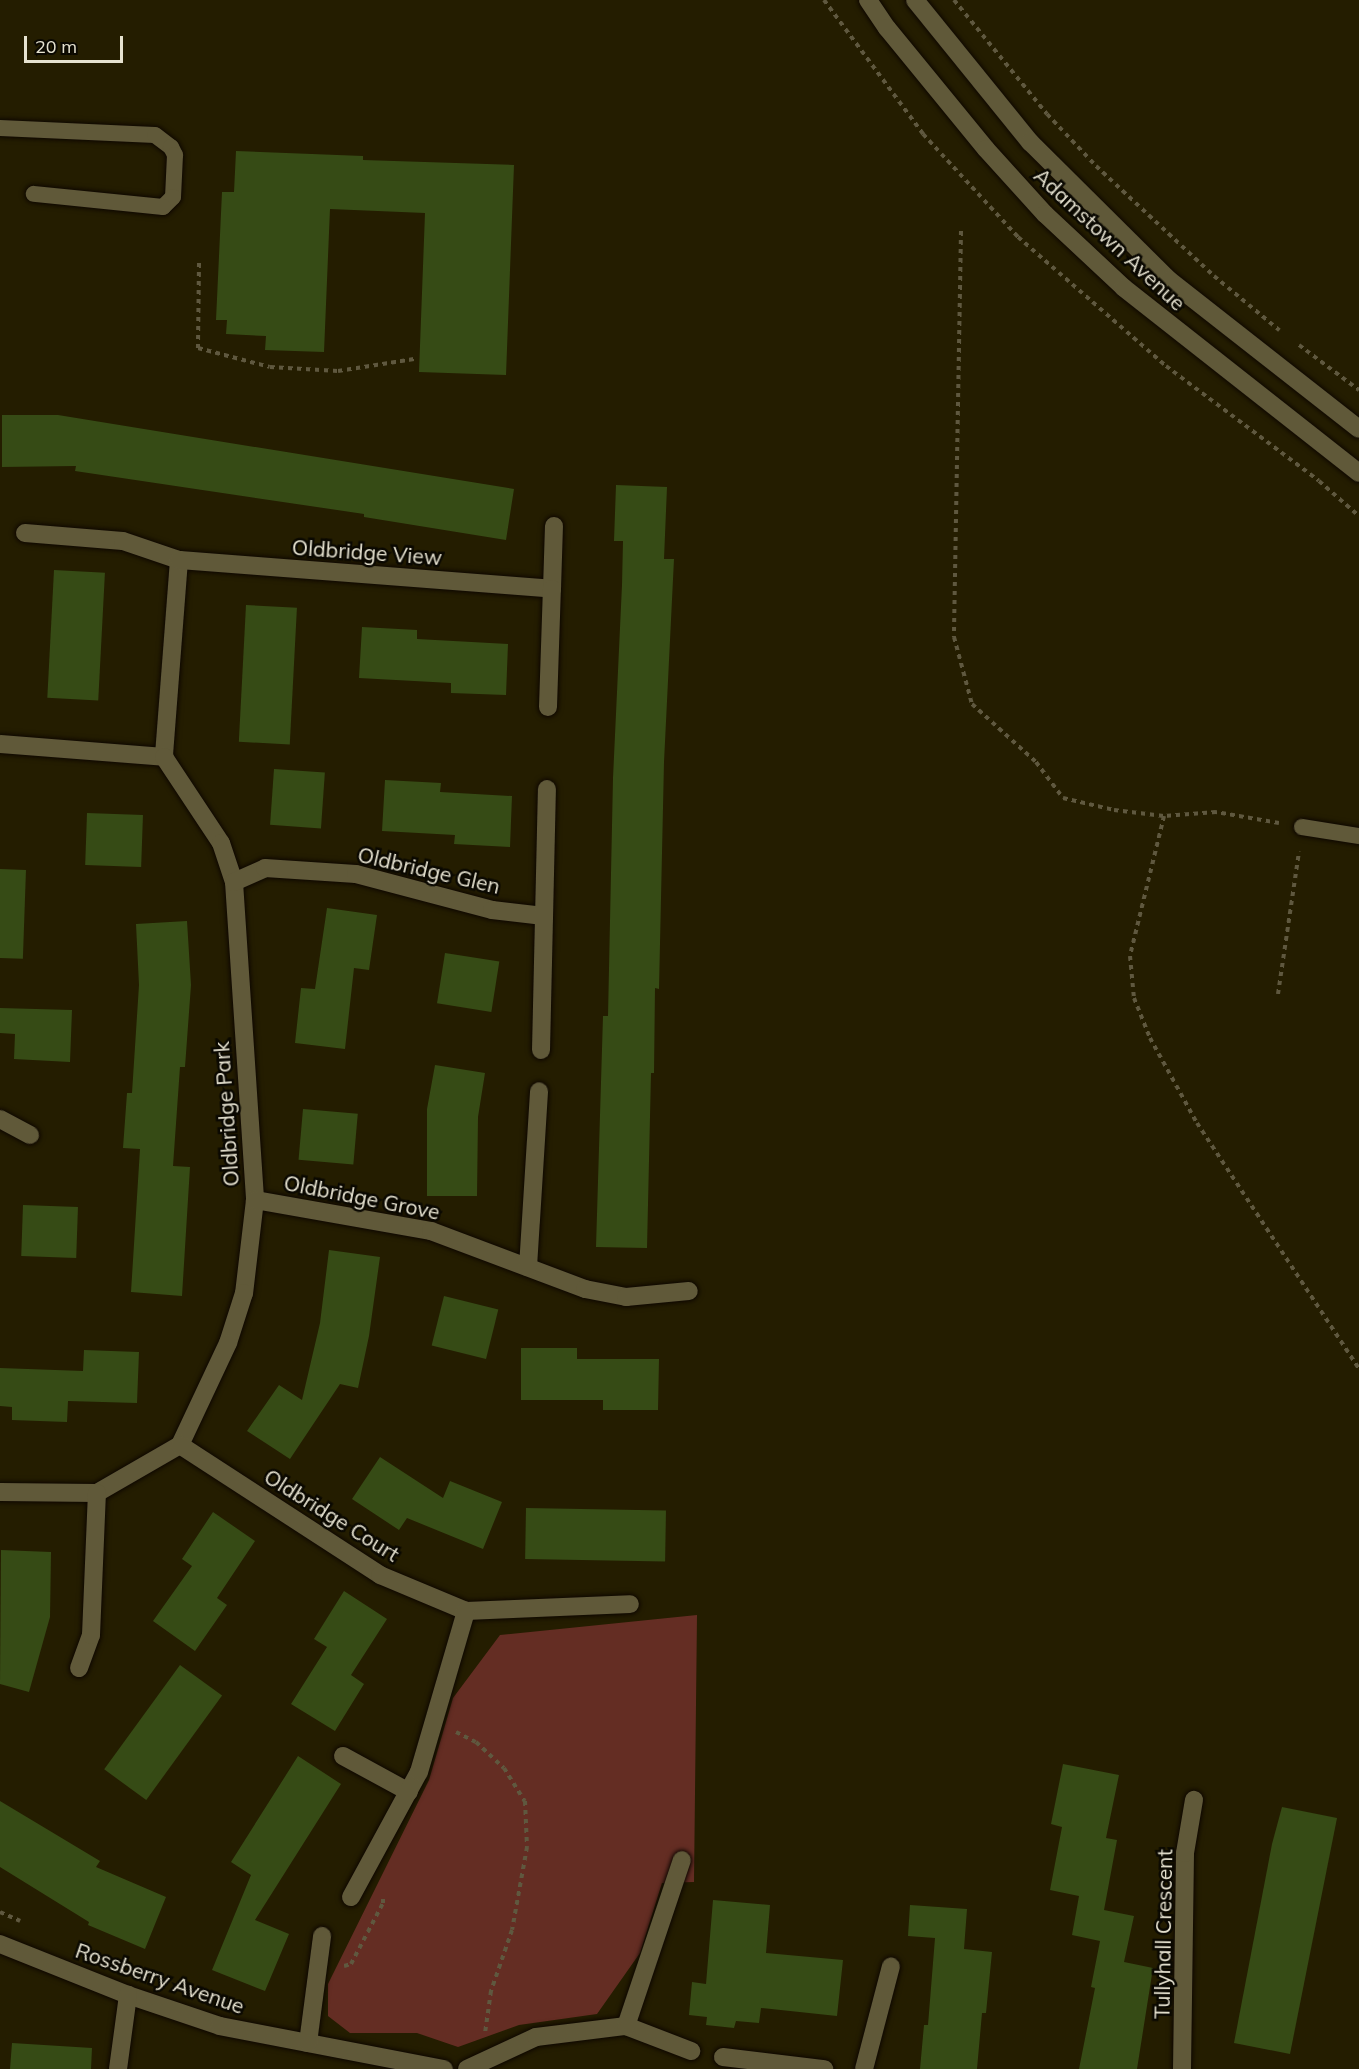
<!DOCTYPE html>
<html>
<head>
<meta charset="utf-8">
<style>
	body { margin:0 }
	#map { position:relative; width:1359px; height:2069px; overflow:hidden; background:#241d00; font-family:Mulish,sans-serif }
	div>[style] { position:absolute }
	.green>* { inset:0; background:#642d23 }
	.building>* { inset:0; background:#364b15; transform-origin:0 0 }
	.path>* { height:4px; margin-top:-2px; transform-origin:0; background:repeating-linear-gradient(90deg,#5f583f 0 4.5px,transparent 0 9px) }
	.roads { filter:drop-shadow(0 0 2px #0e0700) drop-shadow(0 0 2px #0e0700) }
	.service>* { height:16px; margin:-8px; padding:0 8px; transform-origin:8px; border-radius:8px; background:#605939 }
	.minor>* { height:18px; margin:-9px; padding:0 9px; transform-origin:9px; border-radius:9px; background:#605939 }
	.tertiary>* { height:18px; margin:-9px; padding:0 9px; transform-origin:9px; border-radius:9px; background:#605939 }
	span { translate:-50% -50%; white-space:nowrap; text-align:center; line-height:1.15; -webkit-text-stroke:5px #0a0801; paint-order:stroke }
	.street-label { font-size:21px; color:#e6e2d0 }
	.scale { position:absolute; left:24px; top:36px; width:99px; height:27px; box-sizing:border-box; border:3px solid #e6e2d0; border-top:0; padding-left:8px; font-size:18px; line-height:21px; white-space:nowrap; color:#e6e2d0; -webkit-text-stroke:4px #0a0801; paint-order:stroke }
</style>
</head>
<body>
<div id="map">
	<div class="green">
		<div style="clip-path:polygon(697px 1615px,694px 1882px,662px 1883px,640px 1953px,597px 2014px,519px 2025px,458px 2047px,417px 2033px,350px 2033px,328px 2016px,328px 1984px,429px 1780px,453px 1698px,500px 1635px)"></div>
	</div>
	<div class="building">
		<div style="clip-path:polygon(236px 151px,363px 156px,363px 160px,514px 165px,506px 375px,419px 372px,425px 213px,330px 209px,324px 352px,265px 350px,266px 336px,226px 334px,227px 320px,216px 320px,222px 192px,234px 192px)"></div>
		<div style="clip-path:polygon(2px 415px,58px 415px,514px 489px,506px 540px,364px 517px,364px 514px,75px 471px,76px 466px,2px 467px)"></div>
		<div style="clip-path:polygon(616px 485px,667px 487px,664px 559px,674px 559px,664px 762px,659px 989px,655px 988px,654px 1073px,651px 1073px,647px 1248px,596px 1247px,603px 1016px,608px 1016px,613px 778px,622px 585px,623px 541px,614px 541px)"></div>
		<div style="left:54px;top:570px;width:51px;height:128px;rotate:3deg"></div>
		<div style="left:246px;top:605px;width:51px;height:137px;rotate:3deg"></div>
		<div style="clip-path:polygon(362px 627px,417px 630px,417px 639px,508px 644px,506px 695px,451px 693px,451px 683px,359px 678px)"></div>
		<div style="left:274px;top:769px;width:51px;height:56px;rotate:4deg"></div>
		<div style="clip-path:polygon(385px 780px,441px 783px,440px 792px,512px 796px,510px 847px,454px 844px,455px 835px,382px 831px)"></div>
		<div style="left:87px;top:813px;width:56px;height:52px;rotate:2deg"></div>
		<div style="left:0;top:869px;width:26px;height:89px;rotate:2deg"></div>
		<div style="clip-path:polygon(327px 908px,377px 915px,369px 970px,354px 968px,345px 1049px,295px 1043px,301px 988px,315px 989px)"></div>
		<div style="clip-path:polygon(187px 921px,191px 985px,185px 1067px,180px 1067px,173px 1166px,190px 1167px,182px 1296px,131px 1292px,140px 1149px,123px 1148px,127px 1093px,132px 1093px,139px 985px,136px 924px)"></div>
		<div style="left:445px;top:953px;width:55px;height:51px;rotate:9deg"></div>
		<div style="clip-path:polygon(0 1008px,72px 1010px,70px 1062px,14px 1059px,15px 1034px,0 1033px)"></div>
		<div style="clip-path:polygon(435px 1065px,485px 1073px,478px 1117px,477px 1196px,427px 1196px,427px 1109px)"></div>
		<div style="left:303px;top:1109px;width:55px;height:51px;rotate:5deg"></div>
		<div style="left:23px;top:1205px;width:55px;height:51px;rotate:2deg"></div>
		<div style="clip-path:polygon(329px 1250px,380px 1257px,369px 1336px,358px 1388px,340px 1384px,290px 1459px,247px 1431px,279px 1385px,302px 1400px,320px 1323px)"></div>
		<div style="left:444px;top:1296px;width:56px;height:51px;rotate:14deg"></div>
		<div style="clip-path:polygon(521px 1348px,577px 1348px,577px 1359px,659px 1359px,658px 1410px,603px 1410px,603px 1400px,521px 1400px)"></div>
		<div style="clip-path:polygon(84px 1350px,139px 1352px,137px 1403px,68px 1401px,67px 1422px,12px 1420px,12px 1407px,0 1406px,0 1368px,83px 1371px)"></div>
		<div style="clip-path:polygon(380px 1457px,443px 1498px,450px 1481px,502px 1502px,483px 1549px,407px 1518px,399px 1530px,352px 1499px)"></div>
		<div style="left:526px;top:1508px;width:140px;height:51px;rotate:1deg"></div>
		<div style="clip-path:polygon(213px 1512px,255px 1541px,217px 1598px,227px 1605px,195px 1651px,153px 1621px,192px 1566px,182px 1559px)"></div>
		<div style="clip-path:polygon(1px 1550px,51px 1552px,50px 1617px,29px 1692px,0 1684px)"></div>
		<div style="clip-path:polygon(344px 1591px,387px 1619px,351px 1675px,364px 1684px,335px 1731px,291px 1704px,327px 1647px,314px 1639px)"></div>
		<div style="left:180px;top:1665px;width:52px;height:129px;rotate:36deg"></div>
		<div style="clip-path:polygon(298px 1756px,341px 1784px,255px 1920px,289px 1934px,265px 1991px,212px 1970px,251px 1875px,231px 1862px)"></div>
		<div style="clip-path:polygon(1063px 1764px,1119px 1775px,1106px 1838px,1117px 1840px,1104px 1910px,1134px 1916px,1124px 1962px,1153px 1968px,1137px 2069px,1079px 2069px,1095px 1988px,1091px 1987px,1100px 1941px,1072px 1935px,1079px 1896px,1050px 1890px,1062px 1827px,1051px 1824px)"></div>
		<div style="clip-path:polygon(0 1801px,100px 1861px,96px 1867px,166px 1897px,145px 1949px,88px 1925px,89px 1922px,0 1867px)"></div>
		<div style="clip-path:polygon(1282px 1807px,1337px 1818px,1290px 2054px,1234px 2043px,1272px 1844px)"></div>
		<div style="clip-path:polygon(713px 1900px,770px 1905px,766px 1953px,843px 1960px,837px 2016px,761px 2008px,759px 2023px,736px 2021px,734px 2028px,706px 2025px,707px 2017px,689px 2015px,692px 1982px,706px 1984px)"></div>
		<div style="clip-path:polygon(910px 1905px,967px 1909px,964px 1949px,992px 1952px,986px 2013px,982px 2013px,977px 2069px,920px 2069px,924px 2025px,928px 2025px,935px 1938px,908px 1936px)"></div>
		<div style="clip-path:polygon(12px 2043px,92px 2048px,91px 2069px,10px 2069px)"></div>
	</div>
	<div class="path">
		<div style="left:824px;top:0;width:167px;rotate:53.5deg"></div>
		<div style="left:923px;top:134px;width:140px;rotate:47.3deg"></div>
		<div style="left:1018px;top:237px;width:196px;rotate:41.1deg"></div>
		<div style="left:1166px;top:366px;width:191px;rotate:36.9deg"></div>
		<div style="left:1319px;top:481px;width:53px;rotate:41.2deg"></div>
		<div style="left:954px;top:0;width:147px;rotate:50.8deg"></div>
		<div style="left:1047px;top:114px;width:71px;rotate:46.7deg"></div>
		<div style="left:1096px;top:166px;width:161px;rotate:43deg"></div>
		<div style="left:1214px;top:276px;width:85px;rotate:39.7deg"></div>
		<div style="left:961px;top:231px;width:406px;rotate:91deg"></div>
		<div style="left:954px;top:637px;width:69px;rotate:75deg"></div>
		<div style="left:972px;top:704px;width:86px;rotate:42.2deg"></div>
		<div style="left:1036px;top:762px;width:45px;rotate:53.1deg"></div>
		<div style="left:1063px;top:798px;width:52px;rotate:13.2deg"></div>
		<div style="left:1114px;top:810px;width:50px;rotate:6.8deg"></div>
		<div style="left:199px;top:263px;width:85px;rotate:90.7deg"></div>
		<div style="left:198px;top:348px;width:74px;rotate:14.8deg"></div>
		<div style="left:270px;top:367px;width:68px;rotate:3.4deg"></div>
		<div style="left:338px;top:371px;width:77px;rotate:-9deg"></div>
		<div style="left:1299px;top:345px;width:75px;rotate:36.9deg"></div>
		<div style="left:1279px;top:823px;width:64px;rotate:-170.1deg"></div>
		<div style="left:1216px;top:812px;width:52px;rotate:175.6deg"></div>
		<div style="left:1164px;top:816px;width:144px;rotate:103.7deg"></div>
		<div style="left:1130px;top:956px;width:42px;rotate:84.6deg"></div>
		<div style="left:1134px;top:998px;width:43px;rotate:68.2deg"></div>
		<div style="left:1150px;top:1038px;width:97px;rotate:61.1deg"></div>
		<div style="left:1197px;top:1123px;width:295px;rotate:56.6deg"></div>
		<div style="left:1278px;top:994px;width:144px;rotate:-81.6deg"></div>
		<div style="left:456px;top:1732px;width:22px;rotate:27deg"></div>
		<div style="left:476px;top:1742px;width:38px;rotate:43deg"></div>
		<div style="left:504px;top:1768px;width:39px;rotate:58deg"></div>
		<div style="left:525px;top:1801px;width:46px;rotate:87.5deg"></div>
		<div style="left:527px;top:1847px;width:84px;rotate:100.2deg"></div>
		<div style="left:512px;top:1930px;width:65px;rotate:109deg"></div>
		<div style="left:491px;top:1991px;width:42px;rotate:98.1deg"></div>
		<div style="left:0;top:1912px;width:22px;rotate:24deg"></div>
		<div style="left:344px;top:1966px;width:7px;rotate:-16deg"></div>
		<div style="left:351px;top:1964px;width:69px;rotate:-62.3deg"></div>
		<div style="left:383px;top:1903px;width:9px;rotate:-90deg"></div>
	</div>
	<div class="roads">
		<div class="service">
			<div style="left:0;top:128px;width:155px;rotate:2.6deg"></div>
			<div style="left:155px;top:135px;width:20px;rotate:37deg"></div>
			<div style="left:171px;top:147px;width:9px;rotate:63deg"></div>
			<div style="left:175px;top:155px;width:42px;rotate:92.7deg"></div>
			<div style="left:173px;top:197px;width:14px;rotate:135deg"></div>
			<div style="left:163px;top:207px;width:130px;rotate:-174.2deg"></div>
			<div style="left:1302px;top:827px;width:58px;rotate:9deg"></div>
		</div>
		<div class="minor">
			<div style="left:25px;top:533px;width:98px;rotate:4.7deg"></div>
			<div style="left:123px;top:541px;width:59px;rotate:18.7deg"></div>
			<div style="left:179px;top:560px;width:198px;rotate:94.4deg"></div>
			<div style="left:179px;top:560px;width:374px;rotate:4.4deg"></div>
			<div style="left:552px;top:589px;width:63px;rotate:-88.2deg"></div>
			<div style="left:548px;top:707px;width:118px;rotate:-88.1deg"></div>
			<div style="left:0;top:744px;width:165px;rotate:4.5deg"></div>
			<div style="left:164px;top:757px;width:103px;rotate:56.5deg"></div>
			<div style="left:221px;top:843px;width:41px;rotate:71.6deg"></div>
			<div style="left:234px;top:882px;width:319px;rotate:86.2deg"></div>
			<div style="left:255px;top:1200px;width:94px;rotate:96.7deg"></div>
			<div style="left:244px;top:1293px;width:52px;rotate:107.7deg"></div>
			<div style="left:228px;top:1343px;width:113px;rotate:115.2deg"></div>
			<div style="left:180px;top:1445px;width:96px;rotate:150deg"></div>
			<div style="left:97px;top:1493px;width:97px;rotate:-179.4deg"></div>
			<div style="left:234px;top:882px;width:34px;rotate:-24deg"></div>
			<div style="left:265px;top:868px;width:91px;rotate:3.8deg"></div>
			<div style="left:356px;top:874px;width:141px;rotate:14.8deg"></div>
			<div style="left:492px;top:910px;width:52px;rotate:6.6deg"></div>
			<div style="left:541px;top:1050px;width:261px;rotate:-88.7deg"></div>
			<div style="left:0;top:1119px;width:34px;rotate:28deg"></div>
			<div style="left:255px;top:1200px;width:179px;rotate:10deg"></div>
			<div style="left:431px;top:1231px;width:165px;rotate:20.6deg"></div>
			<div style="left:585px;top:1289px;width:42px;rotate:11deg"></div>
			<div style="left:626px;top:1297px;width:63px;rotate:-5.4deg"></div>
			<div style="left:528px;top:1267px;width:176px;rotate:-86.4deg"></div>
			<div style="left:180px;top:1445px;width:239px;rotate:33deg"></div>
			<div style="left:380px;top:1575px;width:93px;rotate:22.7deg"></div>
			<div style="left:466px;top:1611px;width:164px;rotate:-2.4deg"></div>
			<div style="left:79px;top:1668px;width:35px;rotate:-70deg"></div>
			<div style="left:91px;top:1635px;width:142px;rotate:-87.6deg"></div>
			<div style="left:343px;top:1756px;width:75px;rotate:28.6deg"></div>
			<div style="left:351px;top:1897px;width:142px;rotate:-61.5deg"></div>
			<div style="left:419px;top:1772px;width:168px;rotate:-73.7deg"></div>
			<div style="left:0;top:1944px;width:138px;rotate:21.7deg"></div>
			<div style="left:128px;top:1995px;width:97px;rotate:18.6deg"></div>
			<div style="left:220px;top:2026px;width:228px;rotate:10.9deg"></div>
			<div style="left:626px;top:2026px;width:70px;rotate:21deg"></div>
			<div style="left:308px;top:2043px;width:108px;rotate:-82.5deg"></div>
			<div style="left:723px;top:2057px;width:102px;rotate:6.8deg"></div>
			<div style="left:118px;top:2069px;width:75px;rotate:-82.3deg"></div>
			<div style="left:467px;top:2069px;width:76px;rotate:-24.9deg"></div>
			<div style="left:536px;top:2037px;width:91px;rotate:-7deg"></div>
			<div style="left:626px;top:2026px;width:175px;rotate:-71.4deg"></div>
			<div style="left:864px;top:2069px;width:106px;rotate:-75.3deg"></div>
			<div style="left:1182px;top:2069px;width:216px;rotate:-89.2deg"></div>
			<div style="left:1185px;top:1853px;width:54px;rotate:-80.4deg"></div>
		</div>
		<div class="tertiary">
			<div style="left:868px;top:0;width:34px;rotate:56deg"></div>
			<div style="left:887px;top:28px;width:156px;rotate:50.7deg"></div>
			<div style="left:986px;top:149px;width:88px;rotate:47.8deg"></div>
			<div style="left:1045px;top:214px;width:108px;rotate:43.1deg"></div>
			<div style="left:1124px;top:288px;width:299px;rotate:38.2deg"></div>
			<div style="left:915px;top:0;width:183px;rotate:51deg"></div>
			<div style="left:1030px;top:142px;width:196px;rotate:44.8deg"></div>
			<div style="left:1169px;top:280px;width:241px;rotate:38.1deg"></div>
		</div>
	</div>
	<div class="street-label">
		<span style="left:1110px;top:239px;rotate:43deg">Adamstown Avenue</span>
		<span style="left:367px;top:552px;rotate:4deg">Oldbridge View</span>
		<span style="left:429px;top:870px;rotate:13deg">Oldbridge Glen</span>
		<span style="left:226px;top:1114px;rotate:-94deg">Oldbridge Park</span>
		<span style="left:362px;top:1197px;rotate:11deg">Oldbridge Grove</span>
		<span style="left:332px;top:1515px;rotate:32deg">Oldbridge Court</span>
		<span style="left:1163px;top:1934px;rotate:-89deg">Tullyhall Crescent</span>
		<span style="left:160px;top:1978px;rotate:19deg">Rossberry Avenue</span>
	</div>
	<div class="scale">20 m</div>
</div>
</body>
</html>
